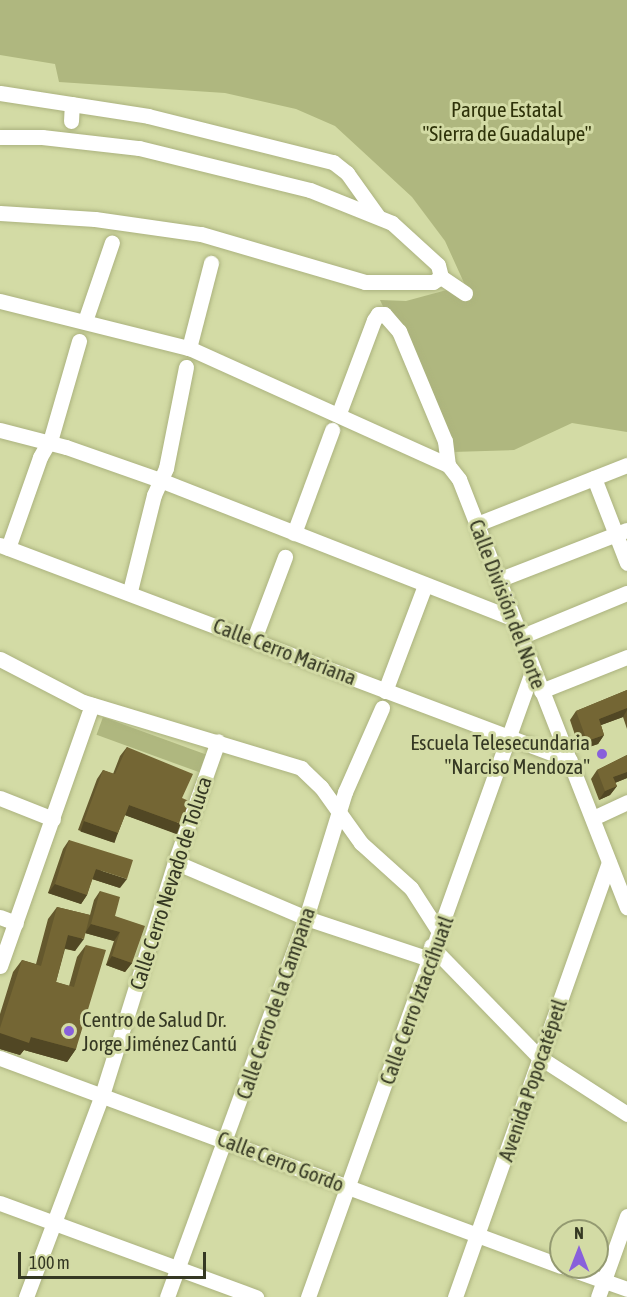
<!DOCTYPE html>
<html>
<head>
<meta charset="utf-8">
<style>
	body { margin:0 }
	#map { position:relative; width:627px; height:1297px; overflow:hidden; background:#d3dba5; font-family:"Asap Condensed",sans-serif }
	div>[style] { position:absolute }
	.green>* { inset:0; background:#afb77f; transform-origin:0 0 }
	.roads { filter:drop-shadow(0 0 2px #abb27e) drop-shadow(0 0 2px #abb27e) }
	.minor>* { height:15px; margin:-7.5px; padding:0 7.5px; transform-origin:7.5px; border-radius:7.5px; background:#fff }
	.wall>* { inset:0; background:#64582d }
	.shaded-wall>* { inset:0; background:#514724; transform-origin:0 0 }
	.building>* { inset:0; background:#746634 }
	.dots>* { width:16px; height:16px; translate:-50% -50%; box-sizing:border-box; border:3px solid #d3dba5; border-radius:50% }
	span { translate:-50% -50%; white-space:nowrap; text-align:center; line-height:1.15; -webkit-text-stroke:6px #d3dba5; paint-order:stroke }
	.park-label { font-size:21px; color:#2e3209 }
	.street-label { font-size:21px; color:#353823 }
	.poi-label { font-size:21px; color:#353823 }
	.right { translate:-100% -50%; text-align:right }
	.left { translate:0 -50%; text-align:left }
	.north { position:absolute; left:549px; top:1219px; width:60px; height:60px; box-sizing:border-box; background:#d3dba5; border:2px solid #949a71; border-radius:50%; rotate:0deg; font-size:16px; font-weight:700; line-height:24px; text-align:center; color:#353823 }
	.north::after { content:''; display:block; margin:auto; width:21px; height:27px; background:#8860db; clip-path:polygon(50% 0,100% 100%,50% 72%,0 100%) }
	.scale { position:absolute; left:18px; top:1252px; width:188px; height:27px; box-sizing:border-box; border:3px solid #353823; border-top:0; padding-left:8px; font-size:18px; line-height:21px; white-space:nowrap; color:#353823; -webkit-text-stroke:4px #d3dba5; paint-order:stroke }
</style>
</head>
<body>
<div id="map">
	<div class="green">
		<div style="clip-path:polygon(0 0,627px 0,627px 432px,572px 423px,514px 450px,452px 452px,380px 300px,406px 301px,465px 285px,445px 241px,412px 197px,335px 126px,296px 109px,225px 93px,59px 82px,55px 64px,0 55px)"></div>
		<div style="left:103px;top:717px;width:114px;height:19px;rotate:20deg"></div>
	</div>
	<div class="roads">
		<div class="minor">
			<div style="left:0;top:93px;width:150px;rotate:8.8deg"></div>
			<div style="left:148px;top:116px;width:191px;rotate:14deg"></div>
			<div style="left:333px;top:162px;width:18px;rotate:38deg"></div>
			<div style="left:347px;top:173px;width:52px;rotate:54.5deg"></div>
			<div style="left:71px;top:121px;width:17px;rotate:-87deg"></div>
			<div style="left:0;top:137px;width:42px"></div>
			<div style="left:42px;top:137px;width:98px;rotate:6.5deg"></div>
			<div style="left:139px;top:148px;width:176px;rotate:13.8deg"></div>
			<div style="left:310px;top:190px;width:88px;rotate:21.9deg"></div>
			<div style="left:392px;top:223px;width:62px;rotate:42.4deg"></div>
			<div style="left:438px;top:265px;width:12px;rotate:76deg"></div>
			<div style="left:441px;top:277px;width:29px;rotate:34deg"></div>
			<div style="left:0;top:213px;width:95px;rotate:3.6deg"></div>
			<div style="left:95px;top:219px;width:107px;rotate:8.1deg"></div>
			<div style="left:201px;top:234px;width:171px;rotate:16.3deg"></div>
			<div style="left:365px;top:282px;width:68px"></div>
			<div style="left:433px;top:282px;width:9px;rotate:-32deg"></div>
			<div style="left:0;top:301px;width:195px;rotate:14deg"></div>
			<div style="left:189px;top:348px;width:284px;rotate:24.3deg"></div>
			<div style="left:85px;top:321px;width:83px;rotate:-71.1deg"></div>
			<div style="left:189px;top:348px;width:88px;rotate:-75.5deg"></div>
			<div style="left:339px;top:413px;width:99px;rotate:-69.4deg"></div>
			<div style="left:374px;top:320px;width:7px;rotate:-56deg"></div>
			<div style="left:378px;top:314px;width:6px"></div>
			<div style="left:384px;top:314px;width:23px;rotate:49deg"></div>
			<div style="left:399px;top:331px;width:119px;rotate:67.3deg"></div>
			<div style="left:445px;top:441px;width:24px;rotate:83deg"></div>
			<div style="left:448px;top:465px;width:18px;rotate:52deg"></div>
			<div style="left:459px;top:479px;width:460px;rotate:68.6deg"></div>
			<div style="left:0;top:430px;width:68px;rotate:14.4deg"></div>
			<div style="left:66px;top:447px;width:100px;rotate:19.3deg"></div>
			<div style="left:160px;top:480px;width:378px;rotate:21.4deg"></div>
			<div style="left:594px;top:478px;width:91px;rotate:68.8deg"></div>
			<div style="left:477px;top:524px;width:161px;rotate:-21.5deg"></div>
			<div style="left:294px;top:533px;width:110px;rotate:-69.7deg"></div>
			<div style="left:0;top:545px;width:609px;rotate:20.67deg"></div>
			<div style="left:8px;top:548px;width:96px;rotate:-70.6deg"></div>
			<div style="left:40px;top:457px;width:22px;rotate:-60deg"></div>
			<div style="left:51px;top:438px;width:101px;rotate:-73.9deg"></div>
			<div style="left:498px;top:580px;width:138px;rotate:-21.2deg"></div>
			<div style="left:130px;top:591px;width:99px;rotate:-76deg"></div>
			<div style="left:154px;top:495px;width:30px;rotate:-66deg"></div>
			<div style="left:166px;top:468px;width:103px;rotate:-78.8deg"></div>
			<div style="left:520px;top:637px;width:116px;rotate:-22.4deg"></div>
			<div style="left:254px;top:639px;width:88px;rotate:-69.3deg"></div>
			<div style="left:0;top:659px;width:93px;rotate:27.4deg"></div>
			<div style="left:83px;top:702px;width:228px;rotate:16.8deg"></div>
			<div style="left:301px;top:768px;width:28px;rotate:44deg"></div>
			<div style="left:321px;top:787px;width:69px;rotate:54.5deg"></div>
			<div style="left:361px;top:843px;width:67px;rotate:42deg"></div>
			<div style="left:411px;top:888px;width:50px;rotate:57.3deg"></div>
			<div style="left:385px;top:691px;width:113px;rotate:-69.3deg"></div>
			<div style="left:541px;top:691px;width:92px;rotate:-21.6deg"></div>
			<div style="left:0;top:798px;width:57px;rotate:21.6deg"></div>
			<div style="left:593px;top:818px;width:38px;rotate:-25deg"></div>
			<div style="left:175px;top:862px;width:142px;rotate:23.1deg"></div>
			<div style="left:306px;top:918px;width:130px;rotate:18.4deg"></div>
			<div style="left:0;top:917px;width:17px;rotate:21deg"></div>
			<div style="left:431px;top:946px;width:155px;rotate:45.8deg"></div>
			<div style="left:539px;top:1057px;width:105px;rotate:32.9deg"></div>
			<div style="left:0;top:966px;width:277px;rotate:-70.6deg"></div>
			<div style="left:0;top:1058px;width:598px;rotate:20.34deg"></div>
			<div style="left:0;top:1203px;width:273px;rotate:20.2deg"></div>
			<div style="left:565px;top:1267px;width:66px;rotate:19.5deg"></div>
			<div style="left:26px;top:1297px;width:216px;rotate:-69.4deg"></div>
			<div style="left:102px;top:1095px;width:244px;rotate:-72.6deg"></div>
			<div style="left:175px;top:862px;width:128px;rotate:-70.4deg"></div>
			<div style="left:167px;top:1297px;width:404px;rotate:-69.9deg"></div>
			<div style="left:306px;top:918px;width:132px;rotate:-72.8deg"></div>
			<div style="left:345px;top:792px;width:92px;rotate:-66.2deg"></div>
			<div style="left:308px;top:1297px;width:667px;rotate:-70.29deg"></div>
			<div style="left:455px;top:1297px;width:461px;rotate:-70.5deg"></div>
			<div style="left:598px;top:1297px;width:86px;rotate:-70.3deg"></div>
		</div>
	</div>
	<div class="wall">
		<div style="clip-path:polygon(627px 690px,627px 729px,623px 717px,601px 725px,604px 735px,598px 744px,580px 750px,570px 720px,576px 711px)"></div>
		<div style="clip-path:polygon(127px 747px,182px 798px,175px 833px,125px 815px,118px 833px,112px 842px,78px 830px,97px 779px,103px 770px,113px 774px,120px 756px)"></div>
		<div style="clip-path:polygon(627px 755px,627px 778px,615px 783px,617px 786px,610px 795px,599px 800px,591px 779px,597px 770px)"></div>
		<div style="clip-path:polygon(69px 840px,120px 888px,92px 879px,87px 895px,81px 904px,48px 893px,63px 849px)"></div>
		<div style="clip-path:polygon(100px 891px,115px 916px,132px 963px,125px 972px,106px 965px,114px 941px,85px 933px,75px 951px,65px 949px,56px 982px,69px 986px,77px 957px,86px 945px,76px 1049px,67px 1062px,24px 1050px,20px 1055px,0 1049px,0 1014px,13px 972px,22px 960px,36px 964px,48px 919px,57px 907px,90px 915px,94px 900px)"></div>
	</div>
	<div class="shaded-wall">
		<div style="clip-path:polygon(627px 708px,627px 710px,623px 717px,593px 728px,599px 719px)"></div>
		<div style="clip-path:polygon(604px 735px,598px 744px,580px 750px,587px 741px)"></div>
		<div style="clip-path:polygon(627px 772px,627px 778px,607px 786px,613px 777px)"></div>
		<div style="clip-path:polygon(617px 786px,610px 795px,599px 800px,605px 791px)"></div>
		<div style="left:129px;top:805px;width:55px;height:11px;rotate:20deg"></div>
		<div style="left:84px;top:821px;width:36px;height:11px;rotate:19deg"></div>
		<div style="clip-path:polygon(96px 869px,127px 879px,120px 888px,89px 878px)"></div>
		<div style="clip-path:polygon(55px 884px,87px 895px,81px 904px,48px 893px)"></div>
		<div style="clip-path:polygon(91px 924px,120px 932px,114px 941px,85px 933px)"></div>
		<div style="clip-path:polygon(68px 935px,84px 939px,75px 951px,60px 947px)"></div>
		<div style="clip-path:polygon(112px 956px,132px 963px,125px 972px,106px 965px)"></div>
		<div style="clip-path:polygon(0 1033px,31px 1037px,76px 1049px,67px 1062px,24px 1050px,20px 1055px,0 1049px)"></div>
	</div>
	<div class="building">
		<div style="clip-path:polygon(627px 690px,627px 708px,599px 719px,604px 735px,587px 741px,576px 711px)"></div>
		<div style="clip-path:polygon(127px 747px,193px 774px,182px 798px,189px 801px,181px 824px,129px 805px,118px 833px,84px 821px,103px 770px,115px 774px)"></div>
		<div style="clip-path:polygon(627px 755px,627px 772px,613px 777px,617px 786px,605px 791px,597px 770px)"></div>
		<div style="clip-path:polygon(69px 840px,133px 860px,127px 879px,96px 869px,87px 895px,55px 884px)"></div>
		<div style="clip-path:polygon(100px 891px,120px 897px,115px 916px,145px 926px,132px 963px,112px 956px,120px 932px,91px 924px)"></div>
		<div style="clip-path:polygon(57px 907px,90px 915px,84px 939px,68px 935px,56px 982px,74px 987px,86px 945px,106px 950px,76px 1049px,31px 1037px,29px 1043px,0 1033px,0 1028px,22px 960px,41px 966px)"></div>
	</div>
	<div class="dots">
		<div style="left:602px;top:754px;background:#8860db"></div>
		<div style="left:69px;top:1031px;background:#8860db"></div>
	</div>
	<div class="park-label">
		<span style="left:507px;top:121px">Parque Estatal<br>"Sierra de Guadalupe"</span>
	</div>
	<div class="street-label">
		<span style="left:508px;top:604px;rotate:69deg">Calle División del Norte</span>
		<span style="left:285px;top:651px;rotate:21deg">Calle Cerro Mariana</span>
		<span style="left:170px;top:883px;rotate:-72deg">Calle Cerro Nevado de Toluca</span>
		<span style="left:416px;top:1000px;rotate:-70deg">Calle Cerro Iztaccíhuatl</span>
		<span style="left:275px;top:1003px;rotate:-71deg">Calle Cerro de la Campana</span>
		<span style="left:532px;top:1080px;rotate:-71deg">Avenida Popocatépetl</span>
		<span style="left:281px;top:1161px;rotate:21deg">Calle Cerro Gordo</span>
	</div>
	<div class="poi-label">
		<span class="right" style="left:590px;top:754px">Escuela Telesecundaria<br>"Narciso Mendoza"</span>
		<span class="left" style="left:82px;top:1031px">Centro de Salud Dr.<br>Jorge Jiménez Cantú</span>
	</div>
	<div class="north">N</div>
	<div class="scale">100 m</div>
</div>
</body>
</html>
